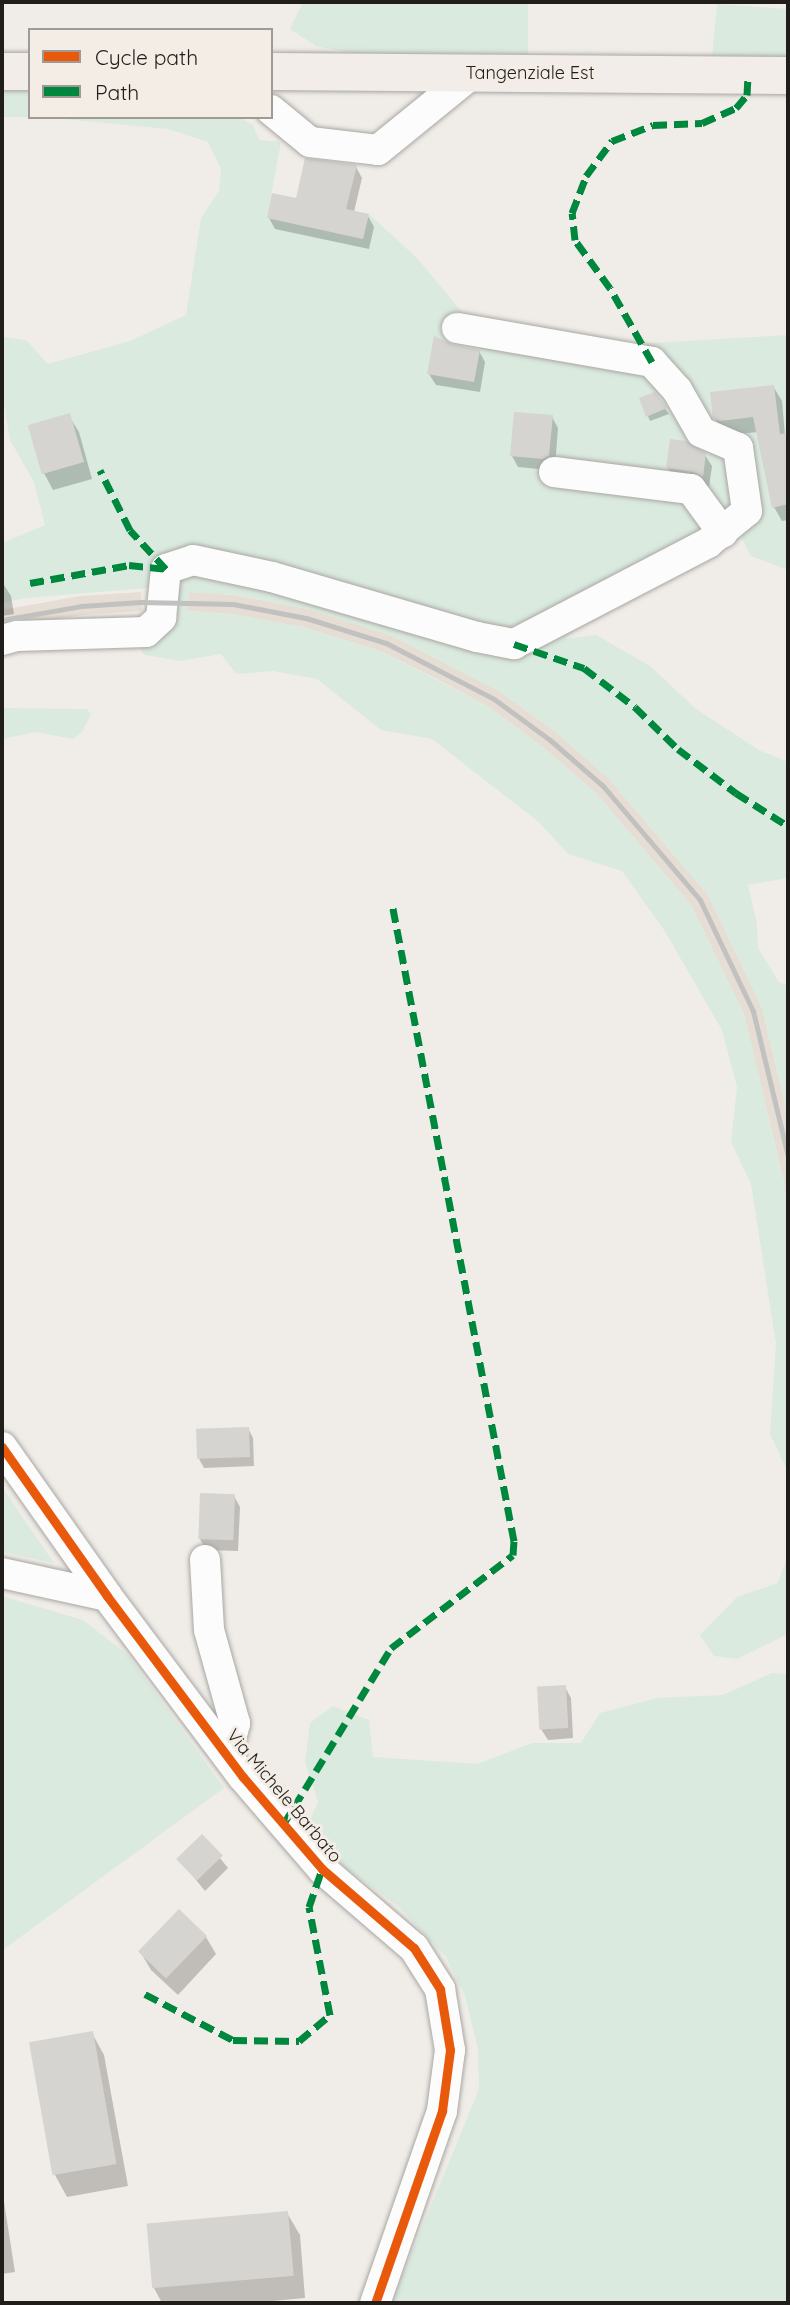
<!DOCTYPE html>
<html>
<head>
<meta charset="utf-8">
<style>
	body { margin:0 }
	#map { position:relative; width:790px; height:2305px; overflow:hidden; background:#f0ede8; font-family:Quicksand,sans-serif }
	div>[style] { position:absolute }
	.built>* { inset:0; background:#e6ddd4 }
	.green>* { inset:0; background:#daeadf; transform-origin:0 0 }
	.shadow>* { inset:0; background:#0003 }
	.building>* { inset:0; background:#d6d4d0; transform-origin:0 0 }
	.roads { filter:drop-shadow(0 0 2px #a9a7a3) drop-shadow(0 0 2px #a9a7a3) }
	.minor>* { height:30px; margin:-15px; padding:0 15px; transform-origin:15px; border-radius:15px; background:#fdfcfc }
	.major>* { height:37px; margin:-18.5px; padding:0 18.5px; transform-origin:18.5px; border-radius:18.5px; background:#f3edea }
	.rail>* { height:5px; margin:-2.5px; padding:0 2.5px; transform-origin:2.5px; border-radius:2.5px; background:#c1c1bf }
	.quiet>* { height:7px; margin-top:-3.5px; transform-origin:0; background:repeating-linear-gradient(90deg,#00873e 0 14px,transparent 0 21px) }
	.cycleway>* { height:9px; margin:-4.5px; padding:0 4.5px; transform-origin:4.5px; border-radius:4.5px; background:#e8590c }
	span { translate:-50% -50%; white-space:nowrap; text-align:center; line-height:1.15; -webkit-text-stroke:6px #f4ede5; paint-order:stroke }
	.street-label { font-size:18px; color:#201d1b }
	.frame { position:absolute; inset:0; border:4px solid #201d1b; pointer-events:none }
	.legend { position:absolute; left:28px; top:28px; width:245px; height:91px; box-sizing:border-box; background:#f4ede5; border:2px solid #9f9a94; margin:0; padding:9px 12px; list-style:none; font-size:21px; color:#201d1b }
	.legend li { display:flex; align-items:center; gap:14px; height:35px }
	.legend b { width:35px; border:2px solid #9f9a94 }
</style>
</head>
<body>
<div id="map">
	<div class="built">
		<div style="clip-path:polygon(141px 592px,142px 611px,83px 615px,2px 629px,2px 610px,80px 596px)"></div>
		<div style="clip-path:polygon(189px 592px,234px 595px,308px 609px,390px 635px,499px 691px,557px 733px,609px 779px,708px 895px,762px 1008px,788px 1117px,788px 1211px,783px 1178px,744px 1014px,691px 905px,596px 793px,544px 748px,489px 707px,437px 679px,383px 652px,303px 627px,231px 614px,187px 611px)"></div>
	</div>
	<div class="green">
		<div style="clip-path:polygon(303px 2px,528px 2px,528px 54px,352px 53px,316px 46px,290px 29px)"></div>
		<div style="clip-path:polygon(717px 4px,788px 9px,788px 57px,712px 57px)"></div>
		<div style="left:2px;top:90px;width:28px;height:27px"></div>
		<div style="clip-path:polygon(43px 117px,242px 119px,253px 125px,259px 140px,281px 142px,267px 218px,363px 239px,369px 214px,417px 258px,467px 318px,616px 345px,788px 335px,788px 570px,751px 556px,741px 537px,587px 618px,564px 639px,596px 635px,650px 666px,696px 709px,759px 750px,788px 762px,788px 878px,748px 885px,757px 924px,758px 948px,779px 982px,788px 986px,788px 1117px,762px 1008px,708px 895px,609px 779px,557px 733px,499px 691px,390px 635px,308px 609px,234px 595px,189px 592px,187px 611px,231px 614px,303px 627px,383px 652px,489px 707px,544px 748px,596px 793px,691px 905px,744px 1014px,783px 1178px,788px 1211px,788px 1472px,770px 1434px,776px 1344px,751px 1184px,731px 1142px,737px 1087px,722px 1030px,664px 930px,622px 871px,568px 854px,540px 823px,432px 739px,381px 730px,317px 679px,273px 671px,236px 674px,221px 654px,180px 661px,144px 655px,138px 644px,171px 586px,26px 598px,2px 603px,2px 543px,45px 525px,34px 482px,10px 440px,2px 391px,2px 337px,26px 340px,48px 364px,130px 341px,186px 315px,201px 218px,219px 191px,221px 169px,208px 142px,168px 129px)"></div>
		<div style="clip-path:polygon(2px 708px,87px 709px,91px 714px,82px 732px,73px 739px,36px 732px,2px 739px)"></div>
		<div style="clip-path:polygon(2px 1487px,54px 1563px,2px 1552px)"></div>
		<div style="clip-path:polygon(788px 1554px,788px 1634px,737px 1659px,714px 1656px,700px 1635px,737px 1597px,778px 1583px)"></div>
		<div style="clip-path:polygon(2px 1596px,83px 1620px,128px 1655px,224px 1788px,4px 1949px)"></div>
		<div style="clip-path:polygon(772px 1673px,788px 1674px,788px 2303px,391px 2303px,479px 2089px,478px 2049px,465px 1996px,446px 1957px,398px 1906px,347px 1869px,307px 1827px,318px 1802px,305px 1762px,310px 1723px,333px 1706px,369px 1720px,373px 1757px,477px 1764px,532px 1743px,581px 1743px,600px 1713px,657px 1698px,723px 1695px)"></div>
	</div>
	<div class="shadow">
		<div style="clip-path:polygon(356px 167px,362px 178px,354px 212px,368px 216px,374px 227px,369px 249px,275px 229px,269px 218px)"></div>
		<div style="clip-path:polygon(453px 347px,479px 351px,485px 362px,480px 392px,436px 385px,429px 374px)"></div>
		<div style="clip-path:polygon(773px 386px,782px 401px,785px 435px,788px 434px,788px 520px,782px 521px,774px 507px,758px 432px,729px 435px,724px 433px,715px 418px)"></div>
		<div style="clip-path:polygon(655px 394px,669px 414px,650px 421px,641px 399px)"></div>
		<div style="clip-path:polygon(69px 416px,79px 432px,92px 479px,53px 490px,44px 473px)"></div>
		<div style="clip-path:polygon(552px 417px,558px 428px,555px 467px,550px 470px,518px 467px,512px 456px)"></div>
		<div style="clip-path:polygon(705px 455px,712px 466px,709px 487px,675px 479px,668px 468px)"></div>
		<div style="clip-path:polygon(4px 585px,11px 596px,14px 614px,2px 616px)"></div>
		<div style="clip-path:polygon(248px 1428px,253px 1438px,254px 1466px,204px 1468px,199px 1459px)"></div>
		<div style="clip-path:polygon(234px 1496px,240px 1507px,238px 1551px,206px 1550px,200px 1539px)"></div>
		<div style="clip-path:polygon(565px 1687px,571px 1698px,573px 1738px,548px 1740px,541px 1729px)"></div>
		<div style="clip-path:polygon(202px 1836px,228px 1868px,205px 1891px,179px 1859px)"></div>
		<div style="clip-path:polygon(206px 1937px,216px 1954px,178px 1995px,151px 1970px,141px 1953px)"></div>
		<div style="clip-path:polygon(92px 2033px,104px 2055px,128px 2186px,67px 2197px,55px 2175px)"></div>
		<div style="clip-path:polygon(2px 2189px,15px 2272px,2px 2274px)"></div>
		<div style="clip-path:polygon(287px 2213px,300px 2235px,305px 2298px,250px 2303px,162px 2303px,154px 2288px)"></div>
	</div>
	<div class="building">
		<div style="clip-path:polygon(305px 158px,357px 165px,346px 209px,369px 214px,363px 239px,267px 218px,272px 193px,296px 198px)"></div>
		<div style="clip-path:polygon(434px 336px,454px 345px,480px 350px,474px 382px,427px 374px)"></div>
		<div style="clip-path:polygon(774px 385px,780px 434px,788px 433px,788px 504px,772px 508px,753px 417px,720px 421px,713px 418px,710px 392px)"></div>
		<div style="clip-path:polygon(655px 392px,667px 408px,646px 417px,639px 398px)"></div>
		<div style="clip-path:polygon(514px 412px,553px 415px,549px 456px,543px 459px,510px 456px)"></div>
		<div style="left:70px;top:413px;width:51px;height:44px;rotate:74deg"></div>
		<div style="clip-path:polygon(670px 439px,686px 441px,706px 453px,703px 477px,693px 472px,666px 468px)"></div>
		<div style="left:249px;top:1427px;width:30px;height:53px;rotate:88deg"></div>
		<div style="left:200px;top:1493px;width:35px;height:46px;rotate:2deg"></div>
		<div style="left:566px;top:1685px;width:43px;height:29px;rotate:87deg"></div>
		<div style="left:202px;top:1834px;width:30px;height:36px;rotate:46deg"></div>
		<div style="left:179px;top:1909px;width:39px;height:59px;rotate:44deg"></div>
		<div style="left:93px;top:2031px;width:135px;height:65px;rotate:80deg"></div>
		<div style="left:288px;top:2211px;width:65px;height:142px;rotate:85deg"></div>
	</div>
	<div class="roads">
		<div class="minor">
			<div style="left:271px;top:110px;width:50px;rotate:39.4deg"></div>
			<div style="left:310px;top:142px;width:68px;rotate:6.7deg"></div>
			<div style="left:378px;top:150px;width:124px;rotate:-39.1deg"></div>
			<div style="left:554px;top:472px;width:138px;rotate:7.1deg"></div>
			<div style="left:691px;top:489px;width:54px;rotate:54deg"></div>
			<div style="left:2px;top:640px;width:16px;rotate:-15deg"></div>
			<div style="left:17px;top:636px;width:129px;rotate:-1.8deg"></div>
			<div style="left:146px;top:632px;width:21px;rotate:-43deg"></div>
			<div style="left:161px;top:618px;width:49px;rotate:-84.2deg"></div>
			<div style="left:166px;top:569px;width:28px;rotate:-18deg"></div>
			<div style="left:193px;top:560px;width:81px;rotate:12.1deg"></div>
			<div style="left:272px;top:577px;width:214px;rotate:16.3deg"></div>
			<div style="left:477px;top:637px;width:38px;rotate:11deg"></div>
			<div style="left:514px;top:644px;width:219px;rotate:-27.5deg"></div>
			<div style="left:708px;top:543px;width:50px;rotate:-39.4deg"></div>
			<div style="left:747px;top:511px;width:64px;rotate:-98.1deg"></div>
			<div style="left:738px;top:448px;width:40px;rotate:-156.6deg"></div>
			<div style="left:701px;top:432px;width:48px;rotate:-119.7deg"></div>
			<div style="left:677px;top:390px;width:38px;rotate:-132deg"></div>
			<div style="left:652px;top:362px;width:198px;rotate:-170.1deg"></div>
			<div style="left:2px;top:1447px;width:182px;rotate:54.8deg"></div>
			<div style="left:107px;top:1596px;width:226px;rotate:53.1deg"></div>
			<div style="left:243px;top:1777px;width:121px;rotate:49.3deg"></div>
			<div style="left:322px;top:1869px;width:121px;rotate:40.7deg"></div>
			<div style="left:414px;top:1948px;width:49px;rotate:57.6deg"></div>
			<div style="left:440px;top:1989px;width:62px;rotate:80.7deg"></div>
			<div style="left:450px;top:2050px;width:62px;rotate:97.5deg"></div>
			<div style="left:442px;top:2111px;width:203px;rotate:109.2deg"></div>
			<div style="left:205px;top:1560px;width:70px;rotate:86.7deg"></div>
			<div style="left:209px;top:1630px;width:97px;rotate:74.4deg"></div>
			<div style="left:235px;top:1723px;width:33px;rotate:104deg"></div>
			<div style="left:2px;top:1573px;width:107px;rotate:12.4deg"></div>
		</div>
		<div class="major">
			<div style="left:2px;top:71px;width:28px"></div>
			<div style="left:271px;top:71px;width:517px;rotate:0.44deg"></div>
		</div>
	</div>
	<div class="rail">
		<div style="left:2px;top:620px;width:80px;rotate:-10deg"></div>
		<div style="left:81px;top:606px;width:60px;rotate:-3.8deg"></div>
		<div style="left:141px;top:602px;width:92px;rotate:1.2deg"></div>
		<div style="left:233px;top:604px;width:74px;rotate:10.9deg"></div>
		<div style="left:306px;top:618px;width:84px;rotate:17.4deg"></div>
		<div style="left:386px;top:643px;width:122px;rotate:27.4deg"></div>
		<div style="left:494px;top:699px;width:69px;rotate:36.2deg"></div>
		<div style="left:550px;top:740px;width:70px;rotate:41deg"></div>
		<div style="left:603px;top:786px;width:150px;rotate:49.6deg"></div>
		<div style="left:700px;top:900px;width:123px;rotate:64.5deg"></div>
		<div style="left:753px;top:1011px;width:150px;rotate:76.5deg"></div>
	</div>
	<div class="quiet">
		<div style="left:652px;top:362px;width:85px;rotate:-119.6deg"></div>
		<div style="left:610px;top:288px;width:59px;rotate:-126.1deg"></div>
		<div style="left:575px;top:240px;width:27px;rotate:-96deg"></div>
		<div style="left:572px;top:213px;width:40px;rotate:-69deg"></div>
		<div style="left:586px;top:176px;width:44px;rotate:-53.4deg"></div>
		<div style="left:612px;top:141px;width:44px;rotate:-21.3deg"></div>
		<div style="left:653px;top:125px;width:49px;rotate:-2.3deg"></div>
		<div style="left:702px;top:123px;width:37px;rotate:-24deg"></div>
		<div style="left:736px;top:108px;width:17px;rotate:-50deg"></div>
		<div style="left:747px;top:95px;width:20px;rotate:-87deg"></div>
		<div style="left:30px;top:583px;width:101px;rotate:-10.3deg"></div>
		<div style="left:129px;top:565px;width:37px;rotate:6deg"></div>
		<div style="left:166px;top:569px;width:53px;rotate:-132.7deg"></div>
		<div style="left:130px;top:530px;width:67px;rotate:-116.6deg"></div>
		<div style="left:514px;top:644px;width:74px;rotate:18.9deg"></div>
		<div style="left:584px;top:668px;width:64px;rotate:37.4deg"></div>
		<div style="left:635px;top:707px;width:60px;rotate:44.3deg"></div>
		<div style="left:678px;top:749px;width:73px;rotate:37.2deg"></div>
		<div style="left:736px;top:793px;width:62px;rotate:32.4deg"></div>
		<div style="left:283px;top:1825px;width:207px;rotate:-58.6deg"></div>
		<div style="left:391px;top:1648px;width:153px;rotate:-37.3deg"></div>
		<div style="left:513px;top:1555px;width:14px;rotate:-86deg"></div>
		<div style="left:514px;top:1541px;width:650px;rotate:-100.83deg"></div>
		<div style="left:145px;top:1994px;width:99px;rotate:27.6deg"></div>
		<div style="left:233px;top:2040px;width:66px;rotate:0.9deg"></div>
		<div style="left:299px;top:2041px;width:40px;rotate:-40deg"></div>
		<div style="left:330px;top:2015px;width:110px;rotate:-101deg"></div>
		<div style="left:309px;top:1907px;width:40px;rotate:-71.1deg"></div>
	</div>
	<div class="cycleway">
		<div style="left:2px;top:1447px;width:182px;rotate:54.8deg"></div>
		<div style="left:107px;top:1596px;width:226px;rotate:53.1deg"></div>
		<div style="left:243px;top:1777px;width:121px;rotate:49.3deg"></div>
		<div style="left:322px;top:1869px;width:121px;rotate:40.7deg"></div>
		<div style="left:414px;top:1948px;width:49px;rotate:57.6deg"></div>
		<div style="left:440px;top:1989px;width:62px;rotate:80.7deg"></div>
		<div style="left:450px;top:2050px;width:62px;rotate:97.5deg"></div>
		<div style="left:442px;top:2111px;width:203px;rotate:109.2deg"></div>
	</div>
	<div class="street-label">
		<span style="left:530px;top:73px">Tangenziale Est</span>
		<span style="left:284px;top:1796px;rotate:50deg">Via Michele Barbato</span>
	</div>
	<div class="frame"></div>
	<ul class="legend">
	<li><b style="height:9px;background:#e8590c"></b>Cycle path</li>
	<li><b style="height:9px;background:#00873e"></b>Path</li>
	</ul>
</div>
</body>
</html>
